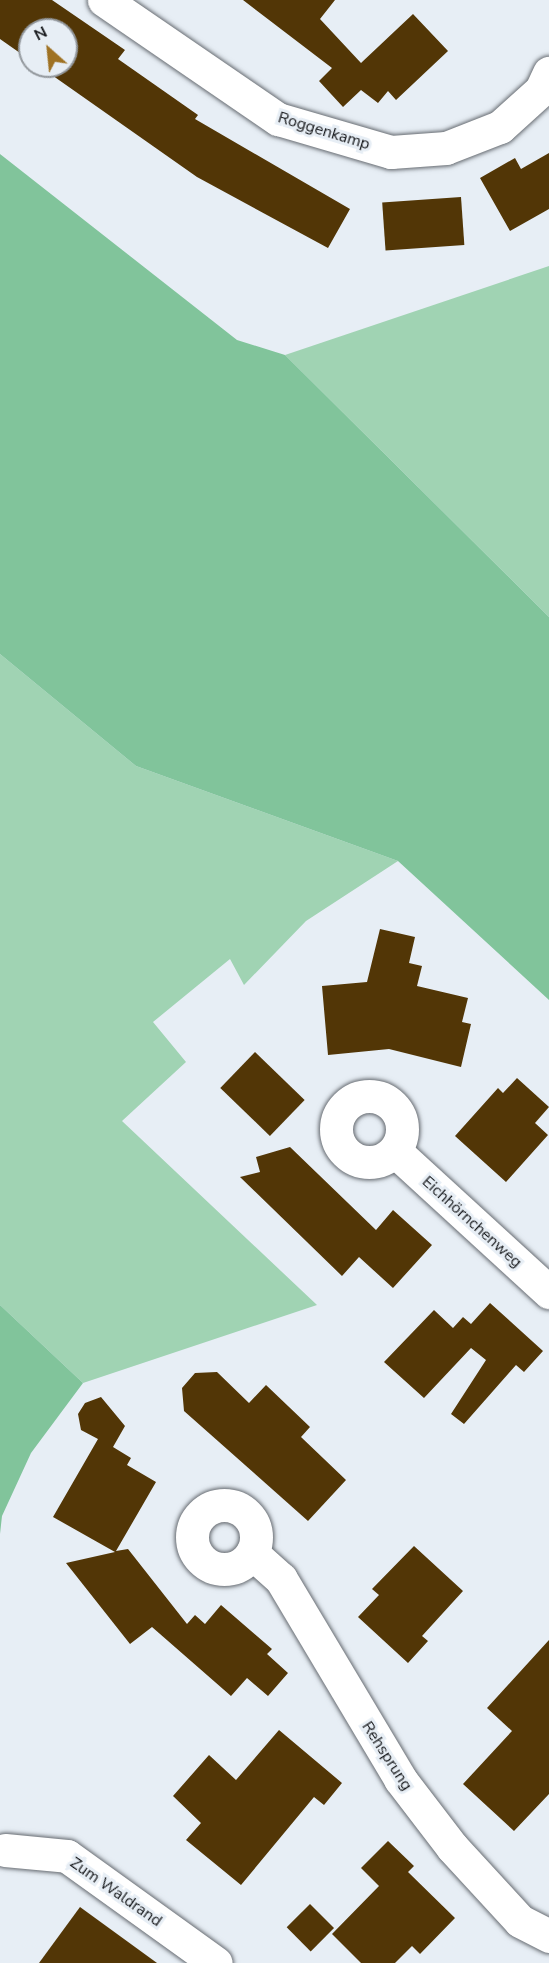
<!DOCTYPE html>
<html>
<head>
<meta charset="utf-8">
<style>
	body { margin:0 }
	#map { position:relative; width:549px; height:1963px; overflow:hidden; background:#e7eef5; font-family:"Nunito Sans",sans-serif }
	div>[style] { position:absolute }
	.green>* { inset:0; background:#a0d3b3 }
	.forest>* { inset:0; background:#81c49b }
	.building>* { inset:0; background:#523606; transform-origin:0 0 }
	.roads { filter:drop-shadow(0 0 2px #676c72) drop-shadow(0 0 2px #676c72) }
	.street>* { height:33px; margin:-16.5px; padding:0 16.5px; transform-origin:16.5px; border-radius:16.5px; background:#fff }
	.street>.ring { margin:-16.5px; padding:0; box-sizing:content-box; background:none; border:33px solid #fff; border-radius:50% }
	span { translate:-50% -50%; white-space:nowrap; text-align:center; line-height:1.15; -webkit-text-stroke:6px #e7eef5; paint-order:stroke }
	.street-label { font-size:16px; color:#15171a }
	.north { position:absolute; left:18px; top:18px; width:60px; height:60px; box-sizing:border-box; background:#e7eef5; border:2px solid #93989d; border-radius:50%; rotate:333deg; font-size:16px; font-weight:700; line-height:24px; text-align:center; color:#15171a }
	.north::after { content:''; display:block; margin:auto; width:21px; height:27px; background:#9f7223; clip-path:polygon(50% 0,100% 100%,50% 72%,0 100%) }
</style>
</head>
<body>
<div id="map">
	<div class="green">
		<div style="clip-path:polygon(549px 266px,549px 617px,285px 355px)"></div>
		<div style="clip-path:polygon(0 654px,136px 766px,398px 861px,306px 921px,244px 985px,230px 959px,153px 1022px,186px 1062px,122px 1121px,317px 1305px,83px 1383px,0 1305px)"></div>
	</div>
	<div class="forest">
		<div style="clip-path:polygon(0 154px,237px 340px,285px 355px,549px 617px,549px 1000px,398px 861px,136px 766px,0 654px)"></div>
		<div style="clip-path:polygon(0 1305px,83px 1383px,31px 1453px,2px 1516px,0 1534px)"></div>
	</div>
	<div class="building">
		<div style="clip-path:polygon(0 0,52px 0,125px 50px,118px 59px,198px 115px,195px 119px,350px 209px,328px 248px,197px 177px,39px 66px,66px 66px,66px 30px,30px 30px,30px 60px,0 39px)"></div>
		<div style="clip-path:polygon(243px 0,335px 0,320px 19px,361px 63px,413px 14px,448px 51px,396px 100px,388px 91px,378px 103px,361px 90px,343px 107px,319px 81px,332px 68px)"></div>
		<div style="clip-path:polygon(549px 153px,549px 209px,510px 231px,480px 178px,515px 158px,521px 169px)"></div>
		<div style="left:461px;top:197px;width:48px;height:79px;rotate:86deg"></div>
		<div style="clip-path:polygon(380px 929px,415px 937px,409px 963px,422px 966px,417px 986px,468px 998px,462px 1022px,471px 1024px,461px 1067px,389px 1049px,328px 1055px,322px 986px,367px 982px)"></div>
		<div style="left:255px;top:1052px;width:69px;height:50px;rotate:44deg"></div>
		<div style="clip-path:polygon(517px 1078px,549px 1107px,535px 1123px,548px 1135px,506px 1182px,455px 1136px,498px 1088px,503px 1093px)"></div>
		<div style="clip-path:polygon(290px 1147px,376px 1230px,393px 1210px,432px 1245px,393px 1288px,359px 1257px,342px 1276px,240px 1177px,260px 1172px,256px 1157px)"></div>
		<div style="clip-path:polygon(490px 1303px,543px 1351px,524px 1372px,516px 1365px,464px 1424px,451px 1414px,486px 1360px,471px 1348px,424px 1398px,384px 1362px,434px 1310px,453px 1328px,463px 1317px,471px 1324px)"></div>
		<div style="clip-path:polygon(217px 1372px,249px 1403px,266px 1385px,310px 1427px,301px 1437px,346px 1480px,308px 1521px,184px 1411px,182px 1388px,195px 1373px)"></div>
		<div style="clip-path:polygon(101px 1397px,125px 1426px,113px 1447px,131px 1458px,127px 1465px,156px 1482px,116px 1551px,128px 1549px,187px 1624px,195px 1615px,205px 1624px,221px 1605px,272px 1649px,267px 1654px,288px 1673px,268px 1696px,247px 1678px,231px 1696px,152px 1627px,130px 1644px,66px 1563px,115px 1552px,53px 1517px,98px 1439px,81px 1430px,78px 1414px,85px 1403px)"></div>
		<div style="clip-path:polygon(414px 1546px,463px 1591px,422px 1636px,428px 1641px,408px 1663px,358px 1617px,379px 1595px,372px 1589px)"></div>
		<div style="clip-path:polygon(549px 1640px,549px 1794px,514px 1831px,463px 1784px,512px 1731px,487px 1708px)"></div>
		<div style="clip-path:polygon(279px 1730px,342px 1783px,324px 1805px,314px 1797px,241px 1885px,186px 1840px,201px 1823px,173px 1796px,209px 1755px,236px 1780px)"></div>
		<div style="clip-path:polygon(388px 1841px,414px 1866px,408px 1872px,455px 1918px,420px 1954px,412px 1946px,395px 1963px,361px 1963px,332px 1934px,379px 1886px,361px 1868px)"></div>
		<div style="left:310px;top:1904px;width:34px;height:33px;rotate:45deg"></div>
		<div style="clip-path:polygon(80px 1907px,157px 1963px,39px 1963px)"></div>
	</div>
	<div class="roads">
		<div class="street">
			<div style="left:104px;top:0;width:211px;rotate:34.4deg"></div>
			<div style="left:278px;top:119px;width:118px;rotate:16.3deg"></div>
			<div style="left:391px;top:152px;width:55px;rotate:-4.2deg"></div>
			<div style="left:446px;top:148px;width:58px;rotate:-21.3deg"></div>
			<div style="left:500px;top:127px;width:55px;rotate:-42.1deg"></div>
			<div style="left:541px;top:90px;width:19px;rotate:-65deg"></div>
			<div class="ring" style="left:336px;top:1096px;width:33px;height:33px"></div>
			<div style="left:395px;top:1151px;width:209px;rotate:42.5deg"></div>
			<div class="ring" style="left:192px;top:1505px;width:31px;height:31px"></div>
			<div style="left:252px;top:1553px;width:39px;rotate:42deg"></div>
			<div style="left:281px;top:1579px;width:233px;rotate:59.2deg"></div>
			<div style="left:400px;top:1779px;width:86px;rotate:52.6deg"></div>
			<div style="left:452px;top:1847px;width:100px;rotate:47.4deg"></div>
			<div style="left:520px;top:1921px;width:33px;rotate:27deg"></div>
			<div style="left:5px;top:1850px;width:62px;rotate:5.5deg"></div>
			<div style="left:67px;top:1856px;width:183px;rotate:35.7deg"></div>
		</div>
	</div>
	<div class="street-label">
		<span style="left:324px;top:131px;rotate:17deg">Roggenkamp</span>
		<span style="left:472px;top:1222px;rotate:42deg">Eichhörnchenweg</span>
		<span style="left:387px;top:1756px;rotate:57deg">Rehsprung</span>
		<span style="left:116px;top:1892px;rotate:35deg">Zum Waldrand</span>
	</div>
	<div class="north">N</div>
</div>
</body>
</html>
